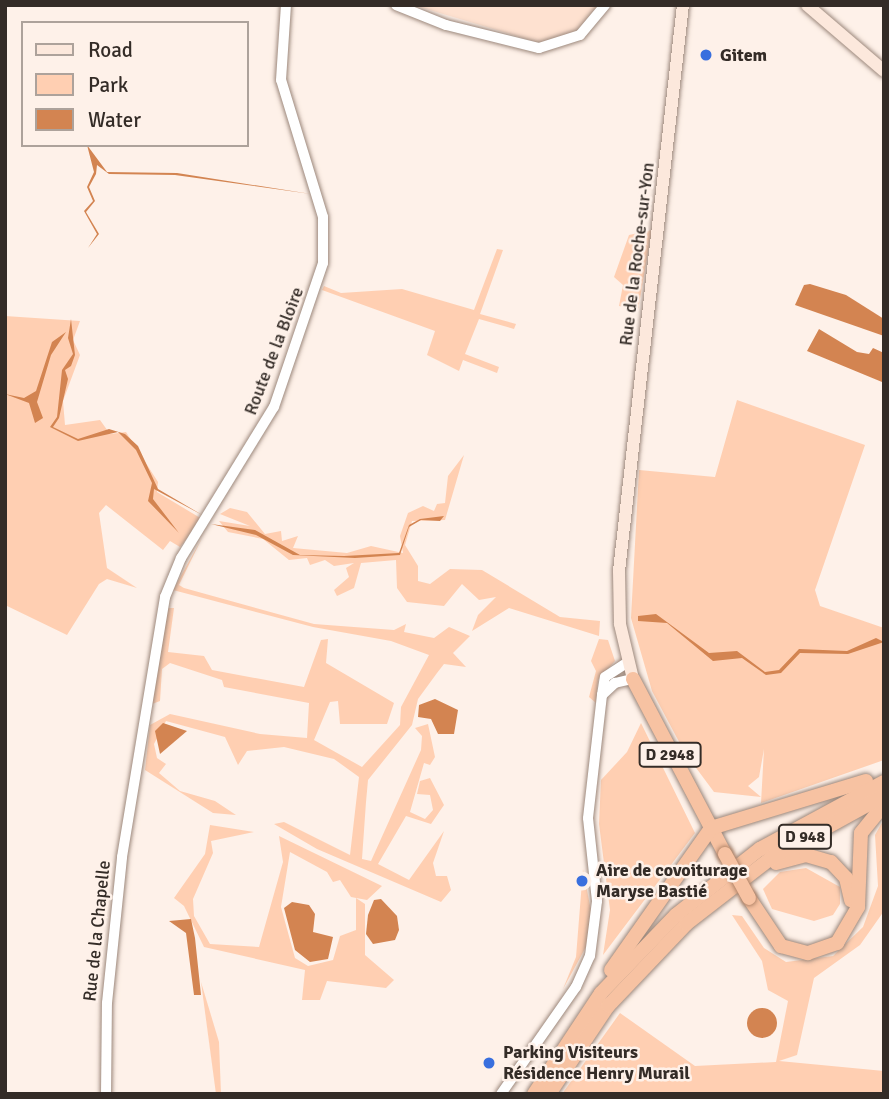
<!DOCTYPE html>
<html>
<head>
<meta charset="utf-8">
<style>
	body { margin:0 }
	#map { position:relative; width:889px; height:1099px; overflow:hidden; background:#fef1e9; font-family:Signika,sans-serif }
	div>[style] { position:absolute }
	.built>* { inset:0; background:#fee1d0 }
	.green>* { inset:0; background:#ffcfb2 }
	.water>* { inset:0; background:#d38451 }
	.round { border-radius:50% }
	.roads { filter:drop-shadow(0 0 2px #9c887c) drop-shadow(0 0 2px #9c887c) }
	.tertiary>* { height:10px; margin:-5px; padding:0 5px; transform-origin:5px; border-radius:5px; background:#fff }
	.secondary>* { height:12px; margin:-6px; padding:0 6px; transform-origin:6px; border-radius:6px; background:#fce8dc }
	.trunk>* { height:14px; margin:-7px; padding:0 7px; transform-origin:7px; border-radius:7px; background:#f7c2a2 }
	.bridges { filter:drop-shadow(0 0 2px #b18468) drop-shadow(0 0 2px #b18468) }
	.trunk-bridge>* { height:14px; margin:-7px; padding:0 7px; transform-origin:7px; border-radius:7px; background:#f7c2a2 }
	.dots>* { width:19px; height:19px; translate:-50% -50%; box-sizing:border-box; border:4px solid #fef1e9; border-radius:50% }
	span { translate:-50% -50%; white-space:nowrap; text-align:center; line-height:1.15; -webkit-text-stroke:5px #fef1e9; paint-order:stroke }
	.shield-label span { padding:2px 5px; background:#fef1e9; border:2px solid; border-radius:5px; -webkit-text-stroke-width:0 }
	.shield-label { font-size:16px; color:#342c27; font-weight:700 }
	.poi-label { font-size:18px; color:#342c27; font-weight:700 }
	.left { translate:0 -50%; text-align:left }
	.street-label { font-size:18px; color:#342c27 }
	.frame { position:absolute; inset:0; border:7px solid #342c27; pointer-events:none }
	.legend { position:absolute; left:21px; top:21px; width:228px; height:126px; box-sizing:border-box; background:#fef1e9; border:2px solid #ada29b; margin:0; padding:9px 12px; list-style:none; font-size:21px; color:#342c27 }
	.legend li { display:flex; align-items:center; gap:14px; height:35px }
	.legend b { width:35px; border:2px solid #ada29b }
</style>
</head>
<body>
<div id="map">
	<div class="built">
		<div style="clip-path:polygon(413px 5px,598px 5px,576px 32px,543px 44px)"></div>
	</div>
	<div class="green">
		<div style="clip-path:polygon(652px 230px,638px 310px,619px 306px,623px 285px,614px 277px,629px 235px)"></div>
		<div style="clip-path:polygon(497px 249px,503px 250px,480px 314px,516px 324px,514px 329px,479px 319px,465px 354px,499px 367px,497px 373px,463px 360px,459px 371px,427px 355px,435px 331px,322px 290px,324px 286px,341px 293px,402px 289px,474px 310px)"></div>
		<div style="clip-path:polygon(5px 316px,80px 321px,73px 340px,80px 355px,63px 401px,65px 425px,100px 420px,110px 434px,126px 432px,158px 482px,157px 492px,202px 519px,180px 547px,170px 541px,163px 550px,106px 505px,99px 513px,107px 568px,137px 588px,107px 579px,99px 584px,67px 635px,5px 605px)"></div>
		<div style="clip-path:polygon(737px 400px,865px 445px,815px 590px,820px 606px,884px 628px,884px 760px,761px 803px,764px 749px,759px 777px,748px 786px,761px 797px,714px 792px,685px 753px,652px 691px,631px 618px,639px 470px,715px 477px)"></div>
		<div style="clip-path:polygon(464px 455px,445px 520px,412px 521px,405px 545px,418px 566px,418px 581px,430px 584px,450px 569px,482px 570px,560px 617px,600px 621px,599px 636px,509px 608px,472px 631px,478px 615px,496px 597px,479px 600px,462px 584px,444px 606px,407px 602px,397px 588px,396px 560px,361px 563px,354px 588px,337px 596px,334px 590px,349px 577px,346px 568px,354px 563px,334px 566px,325px 560px,310px 565px,307px 558px,289px 560px,263px 539px,228px 532px,219px 521px,250px 526px,220px 514px,230px 508px,247px 512px,265px 534px,281px 531px,282px 541px,298px 536px,293px 548px,347px 553px,371px 546px,403px 553px,400px 536px,408px 513px,423px 506px,434px 511px,437px 504px,445px 503px,448px 476px)"></div>
		<div style="clip-path:polygon(202px 538px,179px 585px,184px 588px,314px 624px,394px 630px,406px 624px,404px 632px,434px 638px,449px 627px,470px 636px,453px 653px,466px 667px,444px 664px,437px 673px,418px 699px,412px 725px,368px 780px,366px 802px,362px 859px,371px 861px,421px 750px,422px 736px,415px 728px,428px 724px,435px 757px,430px 765px,424px 763px,410px 812px,425px 819px,433px 810px,430px 795px,417px 794px,420px 781px,430px 778px,444px 805px,431px 824px,406px 816px,378px 864px,409px 880px,444px 831px,433px 863px,436px 876px,447px 876px,451px 890px,441px 902px,317px 849px,274px 824px,284px 822px,350px 855px,359px 777px,334px 759px,284px 747px,247px 751px,238px 765px,225px 737px,166px 721px,154px 744px,157px 758px,166px 764px,159px 773px,180px 791px,215px 801px,236px 815px,213px 813px,145px 770px,150px 725px,170px 714px,260px 734px,307px 738px,309px 703px,224px 687px,222px 680px,170px 663px,162px 669px,160px 701px,152px 704px,168px 608px,174px 608px,168px 652px,204px 656px,212px 670px,304px 687px,321px 640px,328px 639px,326px 663px,394px 703px,387px 724px,340px 724px,338px 701px,330px 702px,314px 740px,362px 767px,400px 725px,401px 707px,429px 655px,391px 641px,313px 627px,173px 590px)"></div>
		<div style="clip-path:polygon(599px 639px,608px 640px,615px 661px,598px 680px,596px 703px,589px 697px,596px 671px,591px 661px)"></div>
		<div style="clip-path:polygon(641px 723px,695px 833px,603px 955px,610px 910px,599px 824px,601px 780px,627px 752px)"></div>
		<div style="clip-path:polygon(884px 819px,884px 911px,860px 945px,814px 978px,797px 1055px,779px 1061px,884px 1071px,884px 1094px,562px 1094px,620px 1013px,695px 1066px,776px 1062px,788px 1001px,768px 990px,762px 961px,732px 915px,742px 916px,764px 948px,786px 962px,833px 956px,863px 927px,878px 886px,875px 835px)"></div>
		<div style="clip-path:polygon(210px 825px,254px 832px,211px 841px,213px 853px,193px 899px,194px 916px,210px 944px,259px 947px,283px 862px,279px 836px,382px 886px,367px 900px,351px 897px,340px 880px,333px 882px,327px 872px,290px 852px,281px 907px,295px 958px,308px 966px,333px 960px,340px 936px,356px 930px,356px 898px,365px 904px,365px 955px,394px 980px,386px 988px,327px 981px,320px 1000px,302px 1000px,305px 970px,204px 947px,184px 906px,174px 898px,205px 854px)"></div>
		<div style="clip-path:polygon(806px 868px,840px 887px,840px 904px,833px 915px,814px 921px,772px 909px,763px 889px,780px 872px)"></div>
		<div style="clip-path:polygon(583px 869px,592px 916px,587px 945px,563px 989px,576px 957px)"></div>
		<div style="clip-path:polygon(201px 982px,219px 1042px,221px 1094px,216px 1094px)"></div>
	</div>
	<div class="water">
		<div style="clip-path:polygon(87px 145px,107px 172px,177px 173px,311px 194px,175px 175px,109px 174px,97px 165px,96px 174px,89px 187px,95px 201px,86px 212px,99px 234px,88px 248px,97px 234px,84px 211px,93px 201px,87px 187px,94px 172px)"></div>
		<div style="clip-path:polygon(810px 284px,846px 295px,884px 319px,884px 336px,795px 305px,804px 285px)"></div>
		<div style="clip-path:polygon(71px 319px,75px 355px,71px 366px,65px 370px,68px 379px,59px 418px,53px 427px,78px 439px,109px 429px,125px 434px,138px 446px,158px 489px,204px 516px,154px 489px,153px 499px,179px 533px,148px 501px,152px 483px,136px 450px,118px 432px,78px 441px,50px 427px,57px 417px,62px 370px,73px 354px,68px 338px)"></div>
		<div style="clip-path:polygon(819px 329px,857px 352px,869px 354px,873px 348px,884px 353px,882px 382px,807px 351px)"></div>
		<div style="clip-path:polygon(66px 332px,51px 355px,37px 402px,43px 418px,35px 423px,29px 403px,5px 394px,24px 398px,36px 391px,52px 342px)"></div>
		<div style="clip-path:polygon(444px 516px,440px 521px,421px 520px,409px 527px,400px 555px,355px 558px,293px 555px,256px 535px,211px 524px,255px 530px,300px 555px,344px 556px,399px 553px,409px 525px,420px 519px)"></div>
		<div style="clip-path:polygon(656px 614px,709px 653px,737px 651px,765px 672px,779px 670px,799px 649px,847px 651px,876px 638px,884px 642px,848px 654px,800px 653px,781px 673px,766px 675px,742px 658px,713px 661px,667px 623px,638px 621px,638px 616px)"></div>
		<div style="clip-path:polygon(435px 699px,458px 710px,454px 734px,438px 734px,431px 719px,418px 717px,419px 705px)"></div>
		<div style="clip-path:polygon(163px 723px,187px 731px,160px 754px,155px 731px)"></div>
		<div style="clip-path:polygon(381px 899px,397px 916px,399px 930px,395px 940px,373px 944px,366px 934px,368px 915px,374px 900px)"></div>
		<div style="clip-path:polygon(292px 902px,309px 905px,315px 914px,313px 932px,333px 937px,328px 959px,310px 962px,295px 950px,284px 908px)"></div>
		<div style="clip-path:polygon(191px 919px,195px 938px,201px 995px,194px 995px,186px 933px,169px 921px)"></div>
		<div class="round" style="left:747px;top:1008px;width:30px;height:30px"></div>
	</div>
	<div class="roads">
		<div class="tertiary">
			<div style="left:396px;top:5px;width:54px;rotate:21.8deg"></div>
			<div style="left:446px;top:25px;width:96px;rotate:13.9deg"></div>
			<div style="left:539px;top:48px;width:43px;rotate:-17.6deg"></div>
			<div style="left:580px;top:35px;width:39px;rotate:-50deg"></div>
			<div style="left:602px;top:695px;width:18px;rotate:-43deg"></div>
			<div style="left:615px;top:683px;width:18px;rotate:-13deg"></div>
			<div style="left:106px;top:1094px;width:91px;rotate:-89.4deg"></div>
			<div style="left:107px;top:1003px;width:147px;rotate:-84.1deg"></div>
			<div style="left:122px;top:857px;width:264px;rotate:-80.6deg"></div>
			<div style="left:165px;top:597px;width:42px;rotate:-67.7deg"></div>
			<div style="left:181px;top:558px;width:177px;rotate:-58.4deg"></div>
			<div style="left:274px;top:407px;width:152px;rotate:-71.2deg"></div>
			<div style="left:323px;top:263px;width:46px;rotate:-90deg"></div>
			<div style="left:323px;top:217px;width:143px;rotate:-107deg"></div>
			<div style="left:281px;top:80px;width:75px;rotate:-86.2deg"></div>
			<div style="left:501px;top:1094px;width:131px;rotate:-55deg"></div>
			<div style="left:576px;top:987px;width:34px;rotate:-66deg"></div>
			<div style="left:590px;top:956px;width:55px;rotate:-82.7deg"></div>
			<div style="left:597px;top:901px;width:83px;rotate:-96.2deg"></div>
			<div style="left:588px;top:818px;width:124px;rotate:-83.5deg"></div>
			<div style="left:602px;top:695px;width:18px;rotate:-81deg"></div>
			<div style="left:605px;top:677px;width:27px;rotate:-33deg"></div>
		</div>
		<div class="secondary">
			<div style="left:807px;top:5px;width:101px;rotate:40.6deg"></div>
			<div style="left:633px;top:679px;width:57px;rotate:-103.3deg"></div>
			<div style="left:620px;top:624px;width:53px;rotate:-91.1deg"></div>
			<div style="left:619px;top:571px;width:570px;rotate:-83.55deg"></div>
		</div>
		<div class="trunk">
			<div style="left:633px;top:679px;width:198px;rotate:62.3deg"></div>
			<div style="left:776px;top:863px;width:31px;rotate:-15deg"></div>
			<div style="left:806px;top:855px;width:26px;rotate:16deg"></div>
			<div style="left:831px;top:862px;width:22px;rotate:47deg"></div>
			<div style="left:846px;top:878px;width:23px;rotate:77deg"></div>
			<div style="left:749px;top:898px;width:58px;rotate:56.3deg"></div>
			<div style="left:781px;top:946px;width:28px;rotate:15deg"></div>
			<div style="left:808px;top:953px;width:31px;rotate:-19deg"></div>
			<div style="left:837px;top:943px;width:42px;rotate:-59.7deg"></div>
			<div style="left:858px;top:907px;width:74px;rotate:-87.7deg"></div>
			<div style="left:861px;top:833px;width:36px;rotate:-51deg"></div>
			<div style="left:611px;top:970px;width:174px;rotate:-54.8deg"></div>
			<div style="left:711px;top:828px;width:162px;rotate:-16.9deg"></div>
			<div style="left:534px;top:1094px;width:121px;rotate:-56.4deg"></div>
			<div style="left:601px;top:993px;width:108px;rotate:-46.1deg"></div>
			<div style="left:676px;top:915px;width:107px;rotate:-38.2deg"></div>
			<div style="left:760px;top:849px;width:141px;rotate:-28.4deg"></div>
			<div style="left:549px;top:1094px;width:106px;rotate:-56.2deg"></div>
			<div style="left:608px;top:1006px;width:113px;rotate:-46.4deg"></div>
			<div style="left:686px;top:924px;width:108px;rotate:-37.8deg"></div>
			<div style="left:771px;top:858px;width:129px;rotate:-28.8deg"></div>
		</div>
	</div>
	<div class="bridges">
		<div class="trunk-bridge">
			<div style="left:725px;top:854px;width:50px;rotate:61.4deg"></div>
		</div>
	</div>
	<div class="dots">
		<div style="left:706px;top:55px;background:#396fde"></div>
		<div style="left:582px;top:881px;background:#396fde"></div>
		<div style="left:489px;top:1063px;background:#396fde"></div>
	</div>
	<div class="shield-label">
		<span style="left:670px;top:755px">D 2948</span>
		<span style="left:805px;top:837px">D 948</span>
	</div>
	<div class="poi-label">
		<span class="left" style="left:720px;top:55px">Gitem</span>
		<span class="left" style="left:596px;top:881px">Aire de covoiturage<br>Maryse Bastié</span>
		<span class="left" style="left:503px;top:1063px">Parking Visiteurs<br>Résidence Henry Murail</span>
	</div>
	<div class="street-label">
		<span style="left:637px;top:254px;rotate:-83deg">Rue de la Roche-sur-Yon</span>
		<span style="left:274px;top:351px;rotate:-69deg">Route de la Bloire</span>
		<span style="left:97px;top:931px;rotate:-84deg">Rue de la Chapelle</span>
	</div>
	<div class="frame"></div>
	<ul class="legend">
	<li><b style="height:9px;background:#fce8dc"></b>Road</li>
	<li><b style="height:19px;background:#ffcfb2"></b>Park</li>
	<li><b style="height:19px;background:#d38451"></b>Water</li>
	</ul>
</div>
</body>
</html>
